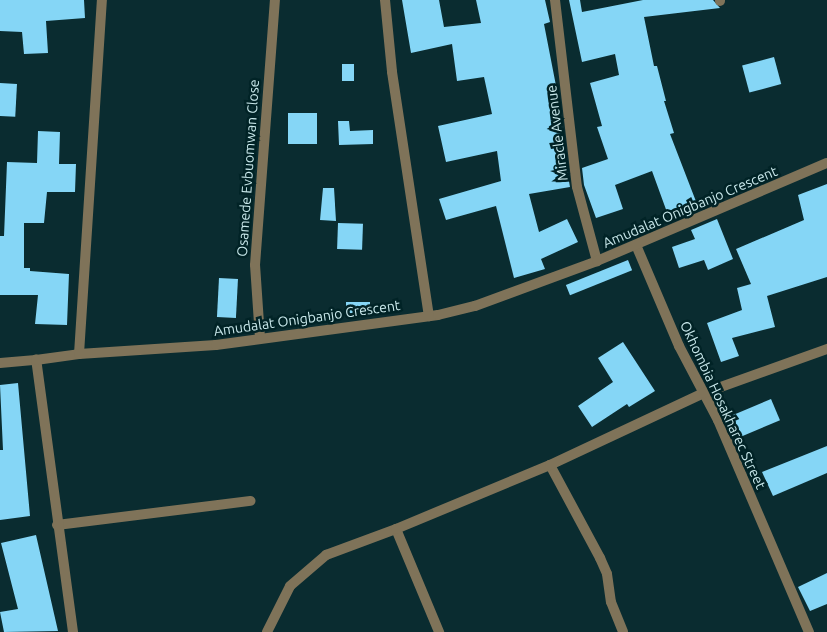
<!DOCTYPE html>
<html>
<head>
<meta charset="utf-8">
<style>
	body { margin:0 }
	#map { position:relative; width:827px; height:632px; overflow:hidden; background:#0a2c30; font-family:Ubuntu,sans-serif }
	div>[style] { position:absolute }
	.building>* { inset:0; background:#85d6f6; transform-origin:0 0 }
	.street>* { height:10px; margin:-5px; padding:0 5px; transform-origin:5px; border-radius:5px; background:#7f7359 }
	span { translate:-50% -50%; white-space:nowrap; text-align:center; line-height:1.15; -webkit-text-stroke:5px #012326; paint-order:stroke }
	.street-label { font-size:14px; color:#c9e8eb }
</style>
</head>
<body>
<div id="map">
	<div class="building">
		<div style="clip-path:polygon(0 0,84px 0,85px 18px,46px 21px,48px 53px,24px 54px,22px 32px,0 31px)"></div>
		<div style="clip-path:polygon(402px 0,439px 0,444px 27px,481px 23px,476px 0,545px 0,550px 22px,544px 24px,558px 96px,554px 97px,570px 187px,529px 194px,539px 232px,567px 219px,578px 242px,541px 259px,545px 269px,514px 278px,496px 206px,446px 220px,439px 199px,501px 181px,497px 151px,446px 162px,438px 126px,492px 114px,484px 77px,457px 81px,452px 44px,411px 53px)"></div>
		<div style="clip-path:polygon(569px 0,580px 0,582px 12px,643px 0,713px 0,720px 8px,644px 17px,654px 66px,657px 66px,666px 101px,664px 101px,674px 133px,670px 134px,697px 204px,668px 215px,652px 171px,615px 185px,623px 209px,596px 218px,584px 185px,582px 168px,608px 159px,597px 127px,602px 126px,590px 83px,619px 75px,615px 54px,582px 62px)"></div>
		<div style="left:774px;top:57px;width:28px;height:33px;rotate:75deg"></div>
		<div style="left:342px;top:64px;width:12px;height:17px"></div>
		<div style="left:0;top:83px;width:17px;height:33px;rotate:3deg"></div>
		<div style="left:288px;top:113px;width:29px;height:31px"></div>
		<div style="clip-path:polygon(338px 121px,349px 121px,350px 131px,373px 130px,373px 144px,339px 145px)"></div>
		<div style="clip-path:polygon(38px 131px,60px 132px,59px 164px,76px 164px,75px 192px,47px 192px,44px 223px,24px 223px,24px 268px,30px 268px,30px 271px,69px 274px,67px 325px,35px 324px,38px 295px,0 295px,0 236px,4px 236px,7px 162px,37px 163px)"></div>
		<div style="clip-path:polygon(827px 184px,827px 277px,767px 296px,775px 327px,732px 338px,739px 356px,721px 362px,707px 323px,742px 310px,737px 288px,751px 284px,736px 249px,804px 220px,798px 195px)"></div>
		<div style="clip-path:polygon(323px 188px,334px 188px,336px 221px,320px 220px)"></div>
		<div style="clip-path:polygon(717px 219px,733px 259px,708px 270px,704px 260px,679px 268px,672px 247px,695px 239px,691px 230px)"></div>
		<div style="left:338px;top:223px;width:25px;height:26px;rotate:2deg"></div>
		<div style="left:628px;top:260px;width:11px;height:67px;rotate:68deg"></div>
		<div style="left:219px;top:278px;width:19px;height:39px;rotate:3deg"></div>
		<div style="left:346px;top:302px;width:24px;height:11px"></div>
		<div style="clip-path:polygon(623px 342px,655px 391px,629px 407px,627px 404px,592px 427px,578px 406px,613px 382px,598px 358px)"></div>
		<div style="clip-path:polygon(18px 383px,30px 516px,0 520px,0 450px,3px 450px,0 385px)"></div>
		<div style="left:771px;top:399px;width:23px;height:47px;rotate:67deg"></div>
		<div style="clip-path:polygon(827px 446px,827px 473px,773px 496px,762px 472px)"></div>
		<div style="clip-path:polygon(36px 535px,58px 631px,4px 632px,0 612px,18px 609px,1px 543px)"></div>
		<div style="clip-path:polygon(827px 573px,827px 604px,810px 611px,798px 587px)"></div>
	</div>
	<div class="street">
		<div style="left:385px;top:0;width:72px;rotate:84.4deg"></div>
		<div style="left:392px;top:72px;width:247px;rotate:81.4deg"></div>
		<div style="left:555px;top:0;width:188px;rotate:83.3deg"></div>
		<div style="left:577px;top:187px;width:77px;rotate:74.9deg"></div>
		<div style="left:720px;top:0;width:1px;rotate:90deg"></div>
		<div style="left:636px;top:245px;width:110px;rotate:66.9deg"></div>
		<div style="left:679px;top:346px;width:84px;rotate:62.2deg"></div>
		<div style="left:718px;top:420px;width:231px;rotate:66.8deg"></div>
		<div style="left:260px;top:338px;width:73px;rotate:-93.9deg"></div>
		<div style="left:255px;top:265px;width:266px;rotate:-85.7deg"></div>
		<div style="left:79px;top:354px;width:355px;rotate:-86.3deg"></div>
		<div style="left:0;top:363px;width:36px;rotate:-5deg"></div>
		<div style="left:550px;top:465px;width:106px;rotate:61.7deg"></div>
		<div style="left:600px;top:558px;width:17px;rotate:66deg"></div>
		<div style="left:607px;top:574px;width:28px;rotate:82deg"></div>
		<div style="left:611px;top:602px;width:32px;rotate:68deg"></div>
		<div style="left:57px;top:525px;width:195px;rotate:-7.1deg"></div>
		<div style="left:396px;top:529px;width:112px;rotate:67.3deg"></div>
		<div style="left:73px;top:632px;width:275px;rotate:-97.7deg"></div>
		<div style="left:36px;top:360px;width:43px;rotate:-7.9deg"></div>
		<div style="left:79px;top:354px;width:137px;rotate:-3.8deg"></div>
		<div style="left:216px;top:345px;width:224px;rotate:-7.7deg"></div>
		<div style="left:438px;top:315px;width:38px;rotate:-14deg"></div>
		<div style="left:475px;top:306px;width:130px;rotate:-20.2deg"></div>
		<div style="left:597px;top:261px;width:250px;rotate:-23.1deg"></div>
		<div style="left:267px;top:632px;width:51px;rotate:-63.4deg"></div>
		<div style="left:290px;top:586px;width:48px;rotate:-40.7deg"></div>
		<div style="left:326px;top:555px;width:75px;rotate:-20.4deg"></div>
		<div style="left:396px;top:529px;width:167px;rotate:-22.6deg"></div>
		<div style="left:550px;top:465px;width:170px;rotate:-25.1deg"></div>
		<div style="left:704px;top:393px;width:131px;rotate:-19.7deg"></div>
	</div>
	<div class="street-label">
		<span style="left:557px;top:133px;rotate:-97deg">Miracle Avenue</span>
		<span style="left:248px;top:168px;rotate:-86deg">Osamede Evbuomwan Close</span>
		<span style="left:690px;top:207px;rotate:-23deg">Amudalat Onigbanjo Crescent</span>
		<span style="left:307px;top:318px;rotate:-8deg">Amudalat Onigbanjo Crescent</span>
		<span style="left:723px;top:405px;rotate:65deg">Okhombia Hosakharec Street</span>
	</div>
</div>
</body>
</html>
